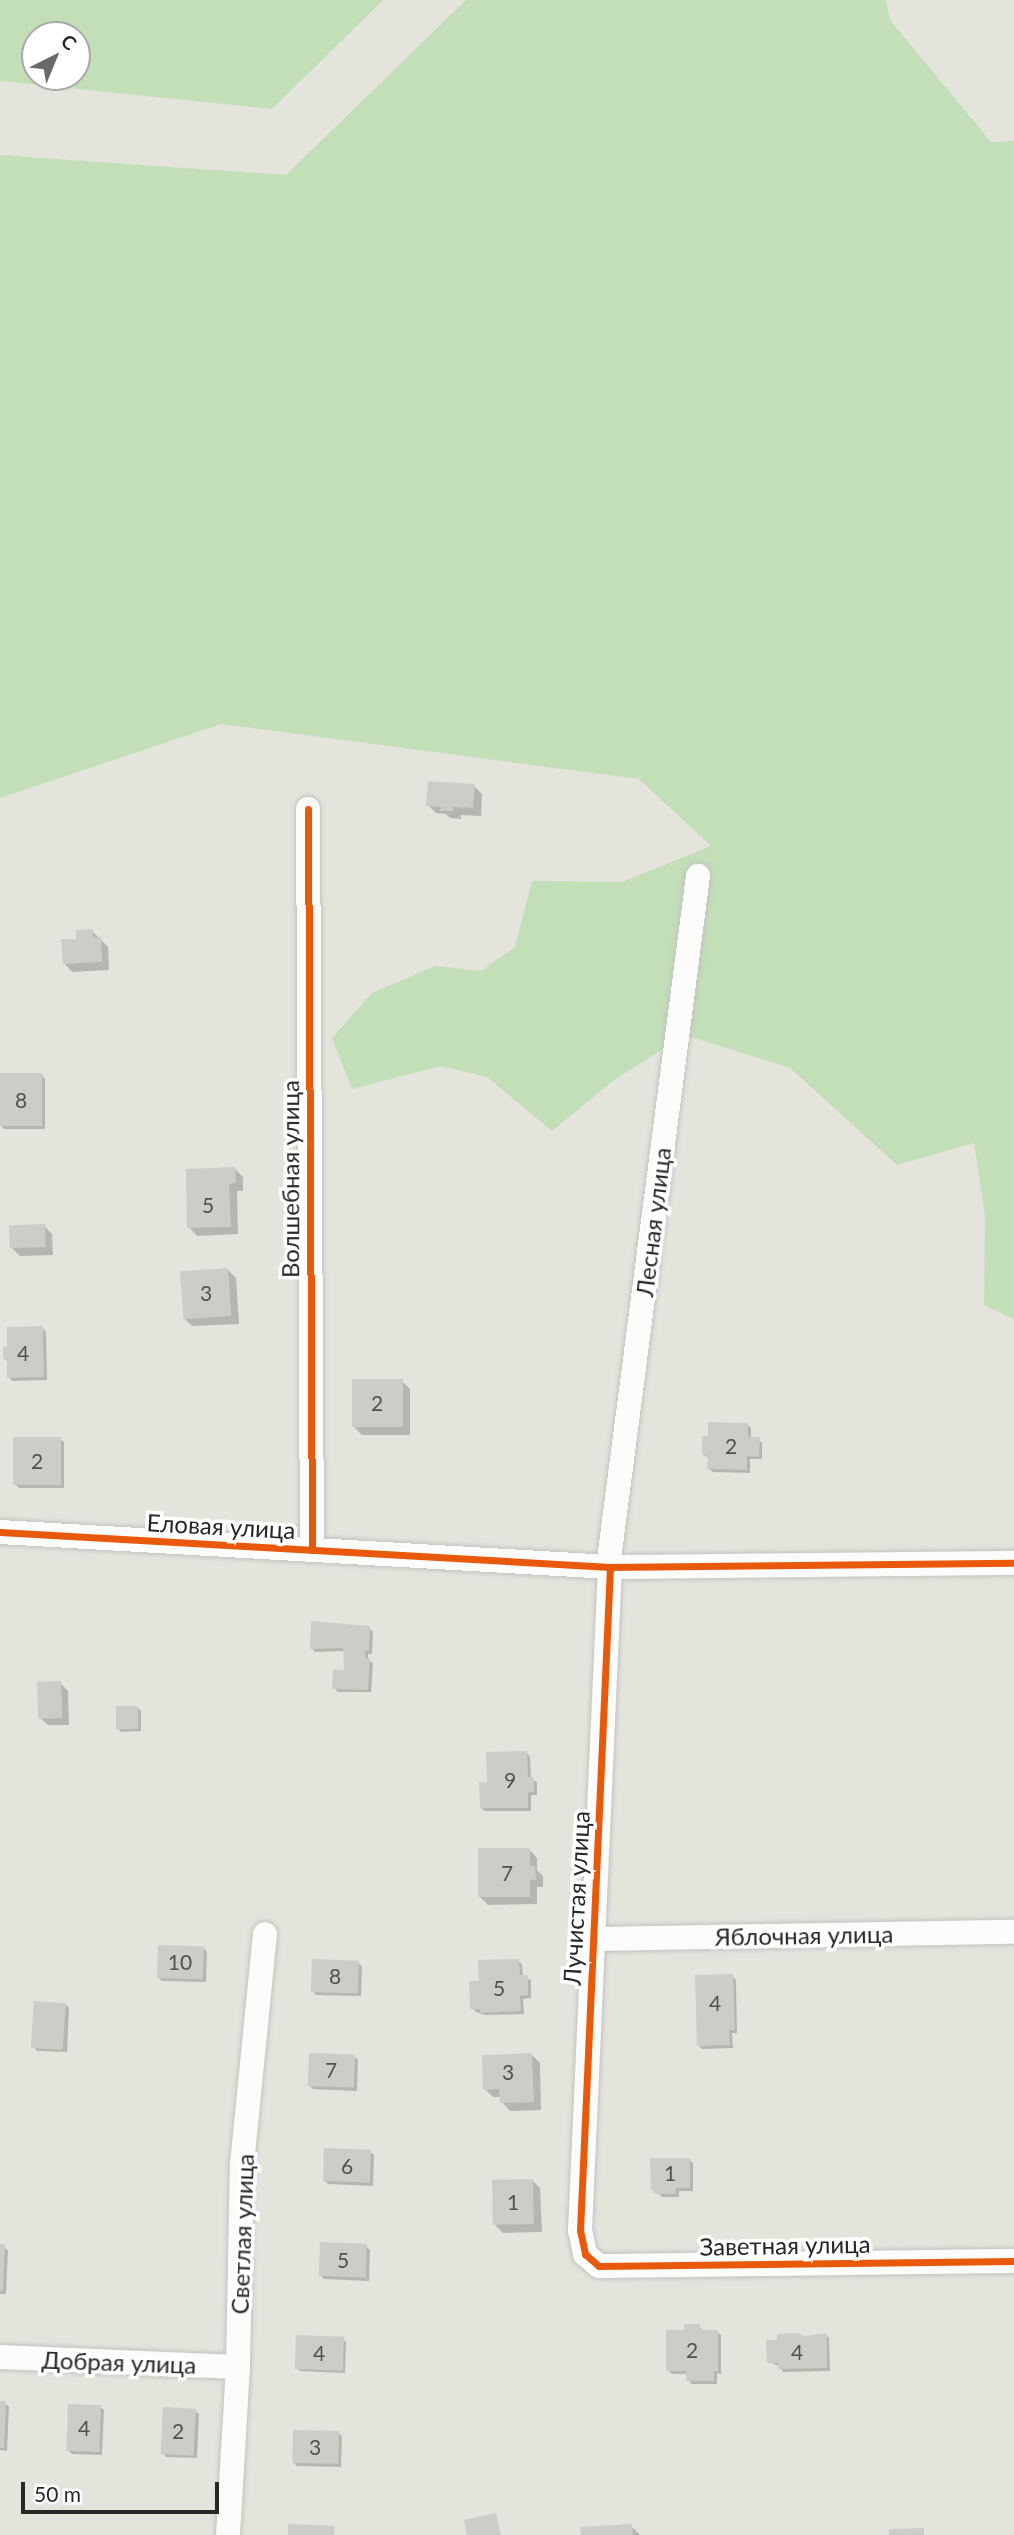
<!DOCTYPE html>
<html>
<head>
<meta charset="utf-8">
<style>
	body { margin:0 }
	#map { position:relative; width:1014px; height:2535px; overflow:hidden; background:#e4e3dc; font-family:Lato,sans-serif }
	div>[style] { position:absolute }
	.green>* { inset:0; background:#c2dfb8 }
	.shadow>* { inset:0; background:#0003 }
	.building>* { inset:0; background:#cdccc7; transform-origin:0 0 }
	.roads { filter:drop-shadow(0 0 2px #c2c2c2) drop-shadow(0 0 2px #c2c2c2) }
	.minor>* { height:24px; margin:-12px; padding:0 12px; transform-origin:12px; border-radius:12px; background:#fbfbfa }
	.cycleway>* { height:7px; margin:-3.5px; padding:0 3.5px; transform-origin:3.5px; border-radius:3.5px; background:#e8590c }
	span { translate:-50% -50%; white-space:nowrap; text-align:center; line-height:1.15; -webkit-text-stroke:7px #fff; paint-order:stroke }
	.number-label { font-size:21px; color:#515150 }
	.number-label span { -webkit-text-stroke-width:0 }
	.street-label { font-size:24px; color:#272727 }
	.north { position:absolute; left:21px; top:21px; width:70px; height:70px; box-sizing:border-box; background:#fff; border:2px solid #a9a9a9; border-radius:50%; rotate:43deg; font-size:19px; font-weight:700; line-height:28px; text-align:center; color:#272727 }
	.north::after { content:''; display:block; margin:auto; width:24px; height:32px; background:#696966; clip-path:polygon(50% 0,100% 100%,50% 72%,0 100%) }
	.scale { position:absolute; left:21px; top:2482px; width:198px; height:32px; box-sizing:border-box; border:4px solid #272727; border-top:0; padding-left:9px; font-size:21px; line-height:24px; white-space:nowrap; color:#272727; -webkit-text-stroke:5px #fff; paint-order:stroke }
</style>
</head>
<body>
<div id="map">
	<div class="green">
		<div style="clip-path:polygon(evenodd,0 0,383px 0,272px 109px,0 81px,0 0,77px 35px,77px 77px,35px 77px,35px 35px,77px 35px)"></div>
		<div style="clip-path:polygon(466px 0,886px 0,890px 20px,991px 142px,1014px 141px,1014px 1319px,984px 1305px,985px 1215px,974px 1143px,897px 1165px,790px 1068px,685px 1035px,614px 1080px,552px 1131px,487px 1077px,441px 1066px,352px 1089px,332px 1038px,372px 993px,435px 966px,481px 971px,515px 947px,532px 881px,622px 882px,711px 846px,639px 779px,221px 724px,0 798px,0 155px,286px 175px)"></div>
	</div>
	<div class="shadow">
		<div style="clip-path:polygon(474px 786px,482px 794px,481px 816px,461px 815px,461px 819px,450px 818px,446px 814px,436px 813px,428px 805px)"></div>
		<div style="clip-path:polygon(92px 931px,108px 947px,109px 970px,72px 972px,64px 963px,78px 940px)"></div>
		<div style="clip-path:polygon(0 1075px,42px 1075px,45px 1079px,45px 1129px,4px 1129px,0 1125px)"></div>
		<div style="clip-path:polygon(235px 1169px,243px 1177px,243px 1191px,237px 1191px,238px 1234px,197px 1236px,189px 1227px)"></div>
		<div style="clip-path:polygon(44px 1226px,52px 1234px,53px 1255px,20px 1256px,12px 1248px)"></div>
		<div style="clip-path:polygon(228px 1270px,236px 1278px,239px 1324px,192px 1326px,184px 1318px)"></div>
		<div style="clip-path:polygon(43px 1328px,46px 1332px,47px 1380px,12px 1381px,9px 1377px,9px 1363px,5px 1359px)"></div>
		<div style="clip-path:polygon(402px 1381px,410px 1389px,410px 1435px,362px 1435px,354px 1427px)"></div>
		<div style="clip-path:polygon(747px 1424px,751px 1428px,751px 1439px,762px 1442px,762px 1459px,750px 1459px,750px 1473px,713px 1472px,709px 1469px,709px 1458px,704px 1455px)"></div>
		<div style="clip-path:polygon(60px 1439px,64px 1442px,64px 1488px,19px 1488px,15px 1484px)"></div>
		<div style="clip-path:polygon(369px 1628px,373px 1632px,372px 1654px,368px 1654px,368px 1660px,373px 1663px,371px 1692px,338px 1692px,334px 1688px,346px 1672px,345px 1651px,315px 1652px,312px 1648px)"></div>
		<div style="clip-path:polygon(60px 1683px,68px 1691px,69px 1725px,48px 1725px,39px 1717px)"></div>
		<div style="clip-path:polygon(137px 1707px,141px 1711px,141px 1731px,121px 1732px,118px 1728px)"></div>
		<div style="clip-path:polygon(527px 1753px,530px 1757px,531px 1779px,537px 1782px,537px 1795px,531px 1795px,531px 1811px,485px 1811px,481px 1808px,489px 1784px)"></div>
		<div style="clip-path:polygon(529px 1849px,537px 1858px,537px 1870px,543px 1876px,543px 1887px,537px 1887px,537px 1904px,488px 1905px,480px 1897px)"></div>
		<div style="clip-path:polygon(204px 1948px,207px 1952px,206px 1982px,162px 1981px,158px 1977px)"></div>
		<div style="clip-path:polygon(518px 1961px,522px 1964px,523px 1977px,531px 1980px,531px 1998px,523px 1999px,524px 2014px,485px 2015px,476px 2012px,472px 2008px,481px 1982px)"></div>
		<div style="clip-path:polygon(358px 1963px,362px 1966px,361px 1996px,316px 1995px,313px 1991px)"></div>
		<div style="clip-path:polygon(732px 1976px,736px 1980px,737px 2033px,732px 2033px,733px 2048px,702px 2049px,698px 2045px)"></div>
		<div style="clip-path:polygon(65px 2004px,69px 2008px,67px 2052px,37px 2051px,34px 2047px)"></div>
		<div style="clip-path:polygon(532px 2055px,540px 2063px,541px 2110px,510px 2111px,502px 2102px,501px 2097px,493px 2097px,485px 2089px)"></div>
		<div style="clip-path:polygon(355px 2057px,358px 2060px,357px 2091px,313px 2089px,309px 2085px)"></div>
		<div style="clip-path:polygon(370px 2152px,374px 2155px,373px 2186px,328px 2184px,325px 2181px)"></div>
		<div style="clip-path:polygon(689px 2160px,693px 2163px,693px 2191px,679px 2191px,679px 2197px,662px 2197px,653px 2188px)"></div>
		<div style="clip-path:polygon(532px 2180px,540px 2188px,542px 2232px,503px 2233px,495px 2225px)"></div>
		<div style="clip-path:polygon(0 2246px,8px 2250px,6px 2294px,0 2294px)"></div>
		<div style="clip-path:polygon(366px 2246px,370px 2250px,369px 2281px,324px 2279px,320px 2275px)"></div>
		<div style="clip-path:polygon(699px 2325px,703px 2332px,717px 2332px,721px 2335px,721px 2374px,717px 2373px,717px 2384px,691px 2384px,688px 2374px,672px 2374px,668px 2370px)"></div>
		<div style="clip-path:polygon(826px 2335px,829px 2338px,830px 2371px,783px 2372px,779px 2366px,769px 2362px,805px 2338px)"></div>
		<div style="clip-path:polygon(343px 2339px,346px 2342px,345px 2373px,300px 2371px,297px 2368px)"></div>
		<div style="clip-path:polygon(0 2402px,9px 2406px,7px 2451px,0 2450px)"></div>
		<div style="clip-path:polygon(100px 2407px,104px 2410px,102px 2455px,72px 2454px,68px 2450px)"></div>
		<div style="clip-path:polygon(195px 2411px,199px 2414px,197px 2458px,166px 2457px,163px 2453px)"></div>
		<div style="clip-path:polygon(339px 2433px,342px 2437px,341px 2467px,297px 2466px,293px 2462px)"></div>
		<div style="clip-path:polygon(631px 2526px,640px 2535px,583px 2535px)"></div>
	</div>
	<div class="building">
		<div style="clip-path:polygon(428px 781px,475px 784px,473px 808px,453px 807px,453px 811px,440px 811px,441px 807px,426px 806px)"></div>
		<div style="clip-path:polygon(93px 929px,93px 938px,101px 937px,102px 962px,63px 964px,61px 939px,76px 939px,76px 930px)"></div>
		<div style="left:42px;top:1073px;width:53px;height:42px;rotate:90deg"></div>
		<div style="clip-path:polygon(235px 1167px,236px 1183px,229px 1184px,231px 1227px,187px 1228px,186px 1169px)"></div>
		<div style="left:45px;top:1224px;width:23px;height:36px;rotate:88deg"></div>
		<div style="left:228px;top:1268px;width:48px;height:48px;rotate:86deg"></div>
		<div style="clip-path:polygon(43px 1326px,44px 1377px,7px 1378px,7px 1359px,3px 1360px,3px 1347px,7px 1347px,7px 1327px)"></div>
		<div style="left:352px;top:1379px;width:51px;height:48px"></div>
		<div style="clip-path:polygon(708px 1422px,748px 1423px,748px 1437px,760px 1437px,759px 1457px,747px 1456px,747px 1470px,707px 1469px,708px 1455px,702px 1455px,702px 1436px,708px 1436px)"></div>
		<div style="left:13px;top:1437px;width:48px;height:48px"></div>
		<div style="clip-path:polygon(311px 1621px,370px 1626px,369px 1651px,365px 1651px,365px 1658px,370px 1658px,368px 1690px,332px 1689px,333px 1670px,344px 1670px,343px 1648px,310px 1649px)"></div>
		<div style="left:61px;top:1681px;width:37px;height:24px;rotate:88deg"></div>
		<div style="left:116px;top:1706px;width:22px;height:23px"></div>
		<div style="clip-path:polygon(527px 1751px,528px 1777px,534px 1777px,534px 1792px,528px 1792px,528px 1808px,480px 1808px,479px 1782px,487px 1783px,486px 1752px)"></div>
		<div style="clip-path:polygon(478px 1848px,530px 1848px,530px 1866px,535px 1866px,536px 1880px,530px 1880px,530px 1897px,478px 1897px)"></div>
		<div style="left:158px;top:1945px;width:46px;height:33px;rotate:2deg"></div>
		<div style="left:312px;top:1959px;width:47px;height:33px;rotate:2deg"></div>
		<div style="clip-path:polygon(519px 1959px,520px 1975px,528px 1975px,528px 1995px,520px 1996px,521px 2011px,480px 2013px,480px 2009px,470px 2009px,469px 1981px,479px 1981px,478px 1960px)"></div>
		<div style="clip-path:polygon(733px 1974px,735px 2030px,729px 2030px,730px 2045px,697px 2046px,695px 1975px)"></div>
		<div style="left:34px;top:2001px;width:32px;height:47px;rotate:4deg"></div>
		<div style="left:309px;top:2053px;width:46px;height:33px;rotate:2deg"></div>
		<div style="clip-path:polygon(532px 2053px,534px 2102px,500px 2103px,499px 2089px,483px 2090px,482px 2055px)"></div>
		<div style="left:324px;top:2148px;width:47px;height:33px;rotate:2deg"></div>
		<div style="clip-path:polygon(650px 2158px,690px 2158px,690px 2188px,676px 2188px,676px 2194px,656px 2194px,651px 2189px)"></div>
		<div style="left:533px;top:2179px;width:45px;height:41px;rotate:89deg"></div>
		<div style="left:320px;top:2242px;width:47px;height:34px;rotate:2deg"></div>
		<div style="clip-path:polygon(0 2244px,5px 2244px,3px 2291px,0 2291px)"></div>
		<div style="clip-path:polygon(684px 2324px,700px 2324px,700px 2330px,718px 2330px,718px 2371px,714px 2371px,714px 2381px,686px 2381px,686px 2371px,666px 2371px,666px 2330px,684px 2330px)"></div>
		<div style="clip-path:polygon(797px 2333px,805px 2336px,827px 2333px,827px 2368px,778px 2369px,778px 2363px,767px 2363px,766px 2340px,777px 2340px,777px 2334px)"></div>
		<div style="left:296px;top:2335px;width:48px;height:34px;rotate:2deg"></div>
		<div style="clip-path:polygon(0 2401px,6px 2401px,4px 2448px,0 2448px)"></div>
		<div style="left:68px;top:2404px;width:33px;height:47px;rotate:2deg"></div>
		<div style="left:163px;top:2407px;width:33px;height:47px;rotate:3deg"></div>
		<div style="left:293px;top:2430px;width:46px;height:33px;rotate:1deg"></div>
		<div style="clip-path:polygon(496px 2513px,501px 2535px,467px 2535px,464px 2520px)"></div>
		<div style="clip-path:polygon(288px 2524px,335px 2526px,334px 2535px,288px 2535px)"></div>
		<div style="clip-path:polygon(632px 2524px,633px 2535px,581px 2535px,580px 2527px)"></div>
		<div style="clip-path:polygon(924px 2528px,924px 2535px,889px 2535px,889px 2529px)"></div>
	</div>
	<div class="roads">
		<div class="minor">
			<div style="left:308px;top:809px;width:741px;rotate:89.69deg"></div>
			<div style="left:0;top:1532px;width:611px;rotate:3.28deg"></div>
			<div style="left:610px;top:1567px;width:404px;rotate:-0.6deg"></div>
			<div style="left:608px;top:1567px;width:697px;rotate:-82.58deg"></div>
			<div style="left:610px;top:1567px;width:664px;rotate:92.59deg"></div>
			<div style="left:580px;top:2230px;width:25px;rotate:78deg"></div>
			<div style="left:585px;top:2254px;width:18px;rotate:41deg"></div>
			<div style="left:599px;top:2266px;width:415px;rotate:-0.7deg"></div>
			<div style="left:593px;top:1939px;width:421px;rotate:-1deg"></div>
			<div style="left:0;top:2357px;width:238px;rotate:2.4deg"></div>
			<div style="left:228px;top:2535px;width:168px;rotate:-86.6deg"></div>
			<div style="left:238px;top:2367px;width:203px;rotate:-88.9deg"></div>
			<div style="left:242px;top:2164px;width:231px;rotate:-84.3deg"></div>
		</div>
	</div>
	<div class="cycleway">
		<div style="left:308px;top:809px;width:741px;rotate:89.69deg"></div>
		<div style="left:0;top:1532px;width:611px;rotate:3.28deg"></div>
		<div style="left:610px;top:1567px;width:404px;rotate:-0.6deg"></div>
		<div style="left:610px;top:1567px;width:664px;rotate:92.59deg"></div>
		<div style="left:580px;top:2230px;width:25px;rotate:78deg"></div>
		<div style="left:585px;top:2254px;width:18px;rotate:41deg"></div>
		<div style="left:599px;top:2266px;width:415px;rotate:-0.7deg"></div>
	</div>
	<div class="number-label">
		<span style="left:21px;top:1100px">8</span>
		<span style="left:208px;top:1205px">5</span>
		<span style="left:206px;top:1293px">3</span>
		<span style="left:23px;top:1353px">4</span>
		<span style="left:377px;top:1403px">2</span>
		<span style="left:731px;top:1446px">2</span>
		<span style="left:37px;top:1461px">2</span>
		<span style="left:510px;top:1780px">9</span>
		<span style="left:507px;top:1873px">7</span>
		<span style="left:180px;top:1962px">10</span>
		<span style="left:335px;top:1976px">8</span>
		<span style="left:499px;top:1988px">5</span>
		<span style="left:715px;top:2003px">4</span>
		<span style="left:331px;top:2070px">7</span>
		<span style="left:508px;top:2072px">3</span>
		<span style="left:347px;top:2166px">6</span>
		<span style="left:670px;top:2173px">1</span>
		<span style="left:513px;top:2202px">1</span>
		<span style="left:343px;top:2260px">5</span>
		<span style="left:692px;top:2350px">2</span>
		<span style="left:797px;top:2352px">4</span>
		<span style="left:319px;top:2353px">4</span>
		<span style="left:84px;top:2428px">4</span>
		<span style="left:178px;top:2431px">2</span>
		<span style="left:315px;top:2447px">3</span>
	</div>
	<div class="street-label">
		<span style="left:290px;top:1179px;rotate:-90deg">Волшебная улица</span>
		<span style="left:653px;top:1222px;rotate:-83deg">Лесная улица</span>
		<span style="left:221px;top:1526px;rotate:3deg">Еловая улица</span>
		<span style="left:576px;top:1898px;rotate:-87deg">Лучистая улица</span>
		<span style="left:804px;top:1935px;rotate:-1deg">Яблочная улица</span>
		<span style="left:242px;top:2234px;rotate:-88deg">Светлая улица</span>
		<span style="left:785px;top:2245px;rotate:-1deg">Заветная улица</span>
		<span style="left:119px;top:2362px;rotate:2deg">Добрая улица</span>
	</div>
	<div class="north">С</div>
	<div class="scale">50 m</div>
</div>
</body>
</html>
